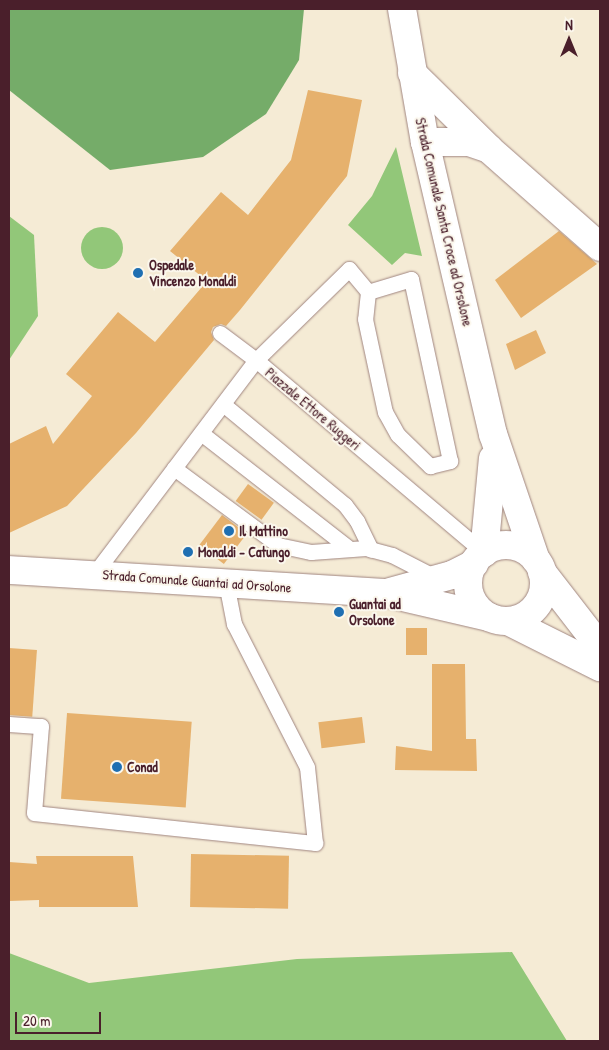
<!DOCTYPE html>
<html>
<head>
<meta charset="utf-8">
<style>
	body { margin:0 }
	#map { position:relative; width:609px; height:1050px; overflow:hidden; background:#f5ebd5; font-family:"Patrick Hand",sans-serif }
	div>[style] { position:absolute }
	.green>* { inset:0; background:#92c779 }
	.round { border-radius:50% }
	.forest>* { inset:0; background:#75ac69 }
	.building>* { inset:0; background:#e6b16d; transform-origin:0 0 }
	.roads { filter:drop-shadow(0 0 1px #a08580) drop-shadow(0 0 1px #a08580) }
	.service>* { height:15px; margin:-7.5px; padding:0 7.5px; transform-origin:7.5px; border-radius:7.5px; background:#fff }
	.minor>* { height:28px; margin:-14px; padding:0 14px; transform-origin:14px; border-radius:14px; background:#fff }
	.tertiary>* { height:28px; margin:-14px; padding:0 14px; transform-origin:14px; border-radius:14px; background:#fff }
	.tertiary>.ring { margin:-14px; padding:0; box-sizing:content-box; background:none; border:28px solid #fff; border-radius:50% }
	.dots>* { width:14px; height:14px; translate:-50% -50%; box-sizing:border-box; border:2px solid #fbf7ec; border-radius:50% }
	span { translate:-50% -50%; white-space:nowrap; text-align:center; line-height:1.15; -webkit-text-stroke:4px #fbf7ec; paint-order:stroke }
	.street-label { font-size:14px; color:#4a1f2b }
	.poi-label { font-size:14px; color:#4a1f2b; font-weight:700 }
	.left { translate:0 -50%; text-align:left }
	.frame { position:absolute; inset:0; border:10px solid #4a1f2b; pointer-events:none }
	.north { position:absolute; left:544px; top:15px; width:50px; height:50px; -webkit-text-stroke:4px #fbf7ec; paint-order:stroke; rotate:0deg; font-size:14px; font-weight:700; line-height:20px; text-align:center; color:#4a1f2b }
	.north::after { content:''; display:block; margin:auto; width:18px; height:22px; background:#4a1f2b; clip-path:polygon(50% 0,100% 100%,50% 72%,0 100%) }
	.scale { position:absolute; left:15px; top:1012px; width:86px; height:22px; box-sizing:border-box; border:2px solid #4a1f2b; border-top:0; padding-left:6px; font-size:15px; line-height:18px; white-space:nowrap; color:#4a1f2b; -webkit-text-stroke:4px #fbf7ec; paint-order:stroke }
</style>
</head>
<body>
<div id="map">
	<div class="green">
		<div style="clip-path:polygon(396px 147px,422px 256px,405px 253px,392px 265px,348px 225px,372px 196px)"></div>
		<div style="clip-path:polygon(9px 216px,34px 235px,38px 316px,9px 360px)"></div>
		<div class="round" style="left:81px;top:227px;width:42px;height:42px"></div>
		<div style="clip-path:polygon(512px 952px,567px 1041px,9px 1041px,9px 953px,89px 983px,297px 959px)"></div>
	</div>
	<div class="forest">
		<div style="clip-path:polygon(9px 9px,304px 9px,299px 60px,266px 114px,203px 157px,110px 170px,9px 90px)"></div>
	</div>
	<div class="building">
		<div style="clip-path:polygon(308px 90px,362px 100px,347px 176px,240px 310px,226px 326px,221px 324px,213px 327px,211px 332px,214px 340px,136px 433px,67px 506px,9px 533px,9px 444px,46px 426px,53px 444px,92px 396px,66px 374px,118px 312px,155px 342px,207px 281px,170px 251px,221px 192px,248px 215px,291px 160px)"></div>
		<div style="clip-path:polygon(559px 231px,597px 264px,521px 318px,495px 280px)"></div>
		<div style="clip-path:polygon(536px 330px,546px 353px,515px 370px,506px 344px)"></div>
		<div style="left:248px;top:484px;width:32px;height:21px;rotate:36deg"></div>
		<div style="left:222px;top:515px;width:31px;height:38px;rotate:37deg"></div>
		<div style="left:406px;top:628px;width:21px;height:27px"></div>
		<div style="left:9px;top:648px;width:28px;height:67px;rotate:4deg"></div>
		<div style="clip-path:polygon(432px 664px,465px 664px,466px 739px,476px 739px,477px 771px,395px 770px,396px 746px,432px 751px)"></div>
		<div style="left:67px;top:713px;width:125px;height:86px;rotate:4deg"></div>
		<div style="left:362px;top:717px;width:26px;height:44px;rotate:83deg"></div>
		<div style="left:191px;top:854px;width:98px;height:53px;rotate:1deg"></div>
		<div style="clip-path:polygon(36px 856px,133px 856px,138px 907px,39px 907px,39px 900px,9px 901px,9px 862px,37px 864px)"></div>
	</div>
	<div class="roads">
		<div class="service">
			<div style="left:220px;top:333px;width:45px;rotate:36.9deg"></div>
			<div style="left:256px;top:360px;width:130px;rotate:-44.4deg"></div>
			<div style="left:349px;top:269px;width:30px;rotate:50deg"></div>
			<div style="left:368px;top:292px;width:27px;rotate:96deg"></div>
			<div style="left:365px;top:319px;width:95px;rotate:77.9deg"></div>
			<div style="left:385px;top:412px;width:26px;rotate:61deg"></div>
			<div style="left:398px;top:435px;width:45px;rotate:44.1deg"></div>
			<div style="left:430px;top:466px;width:21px;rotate:-14deg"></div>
			<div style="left:450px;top:461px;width:186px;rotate:-102.1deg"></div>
			<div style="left:411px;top:279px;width:45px;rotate:163.2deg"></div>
			<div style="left:223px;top:404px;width:158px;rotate:39.6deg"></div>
			<div style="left:345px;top:505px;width:20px;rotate:53deg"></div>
			<div style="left:357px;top:521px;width:32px;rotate:64deg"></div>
			<div style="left:201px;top:433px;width:189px;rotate:37.9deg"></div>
			<div style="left:174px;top:468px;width:129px;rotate:36.5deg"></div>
			<div style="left:278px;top:545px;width:34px;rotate:12deg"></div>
			<div style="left:311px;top:552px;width:55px;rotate:-4.2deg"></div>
			<div style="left:366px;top:548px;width:27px;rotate:15deg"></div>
			<div style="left:392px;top:555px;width:51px;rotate:27.1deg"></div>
			<div style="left:94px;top:574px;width:268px;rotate:-52.9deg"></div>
			<div style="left:256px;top:360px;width:299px;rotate:40.2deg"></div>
			<div style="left:9px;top:724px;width:32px;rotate:4deg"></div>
			<div style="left:41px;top:726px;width:87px;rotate:94.6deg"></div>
			<div style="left:34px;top:813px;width:283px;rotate:6.1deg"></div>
			<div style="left:315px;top:843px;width:76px;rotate:-96deg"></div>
			<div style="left:307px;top:767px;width:161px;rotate:-117deg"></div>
			<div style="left:234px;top:624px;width:42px;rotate:-101deg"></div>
		</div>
		<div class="minor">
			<div style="left:412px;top:73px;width:108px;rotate:44.6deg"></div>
			<div style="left:425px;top:142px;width:44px"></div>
			<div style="left:469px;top:142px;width:21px;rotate:19deg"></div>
			<div style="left:489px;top:149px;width:148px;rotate:41.4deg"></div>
		</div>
		<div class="tertiary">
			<div style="left:402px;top:9px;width:135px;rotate:80.2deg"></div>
			<div style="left:425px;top:142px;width:300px;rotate:76.9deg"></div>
			<div style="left:493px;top:434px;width:133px;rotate:71.2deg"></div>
			<div class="ring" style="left:468px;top:545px;width:48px;height:48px"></div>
			<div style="left:484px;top:553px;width:95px;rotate:-84.6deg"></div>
			<div style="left:9px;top:570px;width:378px;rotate:3.5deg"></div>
			<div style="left:386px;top:593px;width:106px;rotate:13.1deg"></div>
			<div style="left:542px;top:572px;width:95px;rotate:52.3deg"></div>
			<div style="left:390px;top:592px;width:64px;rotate:-15.3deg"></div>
			<div style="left:452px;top:575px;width:25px;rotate:-27deg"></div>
			<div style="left:508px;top:621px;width:103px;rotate:26.6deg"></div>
		</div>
	</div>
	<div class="dots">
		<div style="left:138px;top:273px;background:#1f6fb2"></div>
		<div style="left:229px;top:531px;background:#1f6fb2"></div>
		<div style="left:188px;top:552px;background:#1f6fb2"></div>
		<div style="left:339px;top:612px;background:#1f6fb2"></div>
		<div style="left:117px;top:767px;background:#1f6fb2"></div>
	</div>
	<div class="street-label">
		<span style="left:444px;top:222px;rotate:77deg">Strada Comunale Santa Croce ad Orsolone</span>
		<span style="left:313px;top:409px;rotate:40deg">Piazzale Ettore Ruggeri</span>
		<span style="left:197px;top:581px;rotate:4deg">Strada Comunale Guantai ad Orsolone</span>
	</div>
	<div class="poi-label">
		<span class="left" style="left:149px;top:273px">Ospedale<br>Vincenzo Monaldi</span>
		<span class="left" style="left:239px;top:531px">Il Mattino</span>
		<span class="left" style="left:198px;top:552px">Monaldi - Catungo</span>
		<span class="left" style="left:349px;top:612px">Guantai ad<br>Orsolone</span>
		<span class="left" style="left:127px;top:767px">Conad</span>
	</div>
	<div class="frame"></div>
	<div class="north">N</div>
	<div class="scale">20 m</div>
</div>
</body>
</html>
